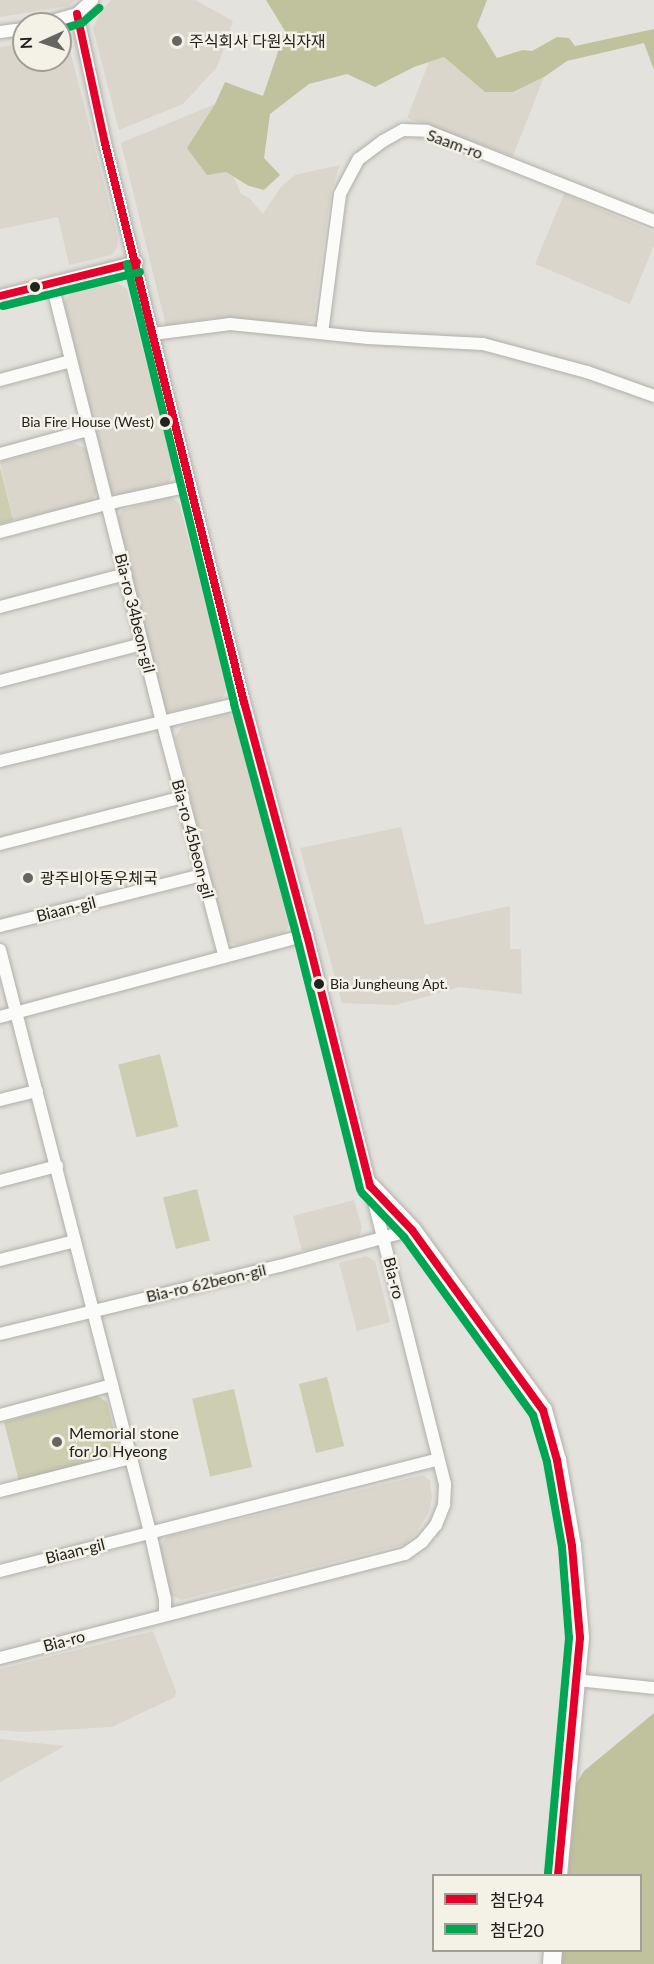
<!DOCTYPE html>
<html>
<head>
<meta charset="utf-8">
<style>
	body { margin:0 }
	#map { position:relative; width:654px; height:1964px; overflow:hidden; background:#e4e2dc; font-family:Lato,"Noto Sans KR",sans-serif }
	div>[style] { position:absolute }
	.built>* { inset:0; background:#dad6cb }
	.green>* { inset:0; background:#cccdb1; transform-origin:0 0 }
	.forest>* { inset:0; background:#c0c29e }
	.roads { filter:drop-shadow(0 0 2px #b0afaa) drop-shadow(0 0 2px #b0afaa) }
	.street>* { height:12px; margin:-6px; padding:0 6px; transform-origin:6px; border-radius:6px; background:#fbfbfa }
	.secondary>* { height:18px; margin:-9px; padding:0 9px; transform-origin:9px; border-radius:9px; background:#fbfbfa }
	.bus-1>* { height:8px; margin:-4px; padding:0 4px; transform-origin:4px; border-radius:4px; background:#e4002b }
	.bus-2>* { height:8px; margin:-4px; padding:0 4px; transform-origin:4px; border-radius:4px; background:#00a651 }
	.dots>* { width:16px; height:16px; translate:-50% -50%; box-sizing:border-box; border:3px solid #f4f1e6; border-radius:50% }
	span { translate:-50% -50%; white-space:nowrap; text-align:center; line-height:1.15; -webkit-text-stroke:5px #f4f1e6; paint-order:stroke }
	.bus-label { font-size:14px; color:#24221f }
	.right { translate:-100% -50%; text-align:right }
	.left { translate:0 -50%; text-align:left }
	.poi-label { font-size:16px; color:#24221f }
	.street-label { font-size:16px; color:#24221f }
	.legend { position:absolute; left:432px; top:1874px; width:210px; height:78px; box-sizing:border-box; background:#f4f1e6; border:2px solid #a19e96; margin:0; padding:8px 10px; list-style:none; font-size:18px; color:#24221f }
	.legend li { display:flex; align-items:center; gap:12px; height:30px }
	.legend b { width:30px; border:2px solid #a19e96 }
	.north { position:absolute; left:12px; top:12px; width:60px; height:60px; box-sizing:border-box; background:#f4f1e6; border:2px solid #a19e96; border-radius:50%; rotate:267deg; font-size:16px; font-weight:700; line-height:24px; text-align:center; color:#24221f }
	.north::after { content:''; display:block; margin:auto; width:21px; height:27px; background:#676561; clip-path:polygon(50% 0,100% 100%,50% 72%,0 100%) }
</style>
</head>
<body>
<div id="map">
	<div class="built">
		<div style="clip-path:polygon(0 0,75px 0,69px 6px,0 17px)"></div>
		<div style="clip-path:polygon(111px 0,195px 0,233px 21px,217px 67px,183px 104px,119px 130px,93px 28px,101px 11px)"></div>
		<div style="clip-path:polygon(60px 32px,68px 43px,118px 238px,117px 248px,112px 255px,69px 265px,58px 217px,0 229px,0 47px,24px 43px,24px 60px,60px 60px)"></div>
		<div style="clip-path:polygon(444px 57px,485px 92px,513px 92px,544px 77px,513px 156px,407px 118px,429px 62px)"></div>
		<div style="clip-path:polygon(215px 104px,188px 148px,234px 177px,241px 194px,249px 198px,263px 214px,281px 187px,295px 175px,340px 165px,331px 191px,313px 321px,305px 324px,211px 318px,166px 326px,121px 143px)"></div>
		<div style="clip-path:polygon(564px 194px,654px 232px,654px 245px,630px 304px,535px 264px)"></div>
		<div style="clip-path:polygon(114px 281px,127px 289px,175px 471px,168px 483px,118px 495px,111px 492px,64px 303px,70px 293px)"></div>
		<div style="clip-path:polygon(73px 443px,87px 449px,97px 493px,91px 502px,13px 520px,0 462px)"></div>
		<div style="clip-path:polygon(170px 497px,179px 503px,228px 688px,221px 700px,170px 712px,164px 709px,116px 520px,122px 510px)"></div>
		<div style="clip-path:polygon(228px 714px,237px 720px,291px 922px,284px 933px,236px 945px,226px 940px,175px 737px,182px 727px)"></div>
		<div style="clip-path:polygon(401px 827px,425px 925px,510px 906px,510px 949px,521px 949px,522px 994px,460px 987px,396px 1005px,342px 1003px,300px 848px)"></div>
		<div style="clip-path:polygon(354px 1200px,362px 1227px,359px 1237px,302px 1251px,293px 1216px)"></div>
		<div style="clip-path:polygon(366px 1256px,375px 1261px,390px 1322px,357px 1331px,339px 1263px)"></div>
		<div style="clip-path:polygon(422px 1475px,430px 1480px,432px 1497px,429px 1512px,417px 1532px,405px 1544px,181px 1600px,170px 1594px,160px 1546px,166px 1537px)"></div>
		<div style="clip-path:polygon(153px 1631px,176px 1691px,175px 1697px,112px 1727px,22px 1732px,0 1730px,0 1669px)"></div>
		<div style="clip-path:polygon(0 1739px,65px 1746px,0 1782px)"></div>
	</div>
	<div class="green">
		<div style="clip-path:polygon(0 467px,13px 520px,0 524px)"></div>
		<div style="left:160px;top:1054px;width:75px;height:43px;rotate:76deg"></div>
		<div style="left:197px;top:1189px;width:53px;height:35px;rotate:76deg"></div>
		<div style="left:327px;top:1377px;width:71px;height:29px;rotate:76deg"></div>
		<div style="left:234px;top:1389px;width:80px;height:43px;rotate:77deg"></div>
		<div style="clip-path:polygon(97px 1396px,107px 1402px,118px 1447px,113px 1456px,19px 1481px,4px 1422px)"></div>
	</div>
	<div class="forest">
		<div style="clip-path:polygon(266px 0,487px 0,477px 26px,497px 58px,523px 50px,532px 51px,557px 37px,569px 38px,575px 46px,654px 29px,654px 70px,644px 43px,567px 61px,544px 77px,513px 92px,485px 92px,444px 57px,414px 67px,375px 87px,347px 74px,309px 84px,270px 114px,264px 158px,280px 175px,264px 190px,249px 186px,226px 172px,207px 175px,187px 148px,215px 104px,225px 82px,263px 96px,285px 31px)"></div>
		<div style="clip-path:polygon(654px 1713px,654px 1964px,560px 1964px,561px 1951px,640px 1950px,640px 1876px,568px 1875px,576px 1784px,584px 1771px)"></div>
	</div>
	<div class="roads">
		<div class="street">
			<div style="left:42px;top:24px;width:36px;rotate:-16deg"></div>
			<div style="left:77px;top:14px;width:21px;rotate:-43deg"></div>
			<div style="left:0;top:32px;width:24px;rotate:-7deg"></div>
			<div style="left:52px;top:284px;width:451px;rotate:75.9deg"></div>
			<div style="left:162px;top:721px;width:244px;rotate:75.1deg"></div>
			<div style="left:0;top:296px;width:141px;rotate:-13.9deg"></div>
			<div style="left:322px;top:333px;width:140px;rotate:-82.6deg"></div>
			<div style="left:340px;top:194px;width:40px;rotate:-62deg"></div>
			<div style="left:359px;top:159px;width:30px;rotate:-37deg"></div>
			<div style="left:383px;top:141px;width:23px;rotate:-29deg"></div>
			<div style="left:403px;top:130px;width:24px;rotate:2deg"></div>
			<div style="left:427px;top:131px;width:244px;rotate:21.6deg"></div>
			<div style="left:153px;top:334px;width:78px;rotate:-7.4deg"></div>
			<div style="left:230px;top:324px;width:139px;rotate:5.8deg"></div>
			<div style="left:368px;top:338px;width:115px;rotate:3deg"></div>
			<div style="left:483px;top:344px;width:108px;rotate:15.1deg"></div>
			<div style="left:587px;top:372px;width:71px;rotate:19.7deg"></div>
			<div style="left:0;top:380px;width:73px;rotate:-15deg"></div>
			<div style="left:0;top:454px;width:91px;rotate:-15.3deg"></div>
			<div style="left:0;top:532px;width:110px;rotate:-14.8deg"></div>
			<div style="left:106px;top:504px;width:86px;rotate:-12.1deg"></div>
			<div style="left:0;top:607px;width:130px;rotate:-14.7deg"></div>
			<div style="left:0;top:681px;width:147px;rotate:-14.6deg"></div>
			<div style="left:0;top:761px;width:251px;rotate:-13.6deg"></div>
			<div style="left:0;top:844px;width:189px;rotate:-14.4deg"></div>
			<div style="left:0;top:926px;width:208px;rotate:-14.2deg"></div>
			<div style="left:0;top:950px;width:601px;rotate:75.55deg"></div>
			<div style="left:150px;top:1532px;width:69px;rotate:77.4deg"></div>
			<div style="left:165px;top:1599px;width:16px;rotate:90deg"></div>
			<div style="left:0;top:1017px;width:318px;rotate:-15deg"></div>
			<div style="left:0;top:1100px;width:38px;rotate:-14deg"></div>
			<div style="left:0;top:1181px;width:59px;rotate:-14.7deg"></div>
			<div style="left:0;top:1260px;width:77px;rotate:-14.2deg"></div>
			<div style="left:0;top:1334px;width:288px;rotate:-13.7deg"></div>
			<div style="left:280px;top:1266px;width:137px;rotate:-15.3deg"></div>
			<div style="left:0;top:1415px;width:116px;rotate:-15deg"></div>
			<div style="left:0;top:1491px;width:134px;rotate:-14.2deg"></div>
			<div style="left:0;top:1571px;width:452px;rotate:-14.3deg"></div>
			<div style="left:0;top:1658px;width:418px;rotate:-14.4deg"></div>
			<div style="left:405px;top:1554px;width:21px;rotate:-35deg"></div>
			<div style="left:422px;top:1542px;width:22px;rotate:-51deg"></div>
			<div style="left:436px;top:1525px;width:22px;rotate:-68deg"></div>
			<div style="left:444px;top:1505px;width:21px;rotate:-87deg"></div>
			<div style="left:445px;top:1484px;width:566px;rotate:-104.11deg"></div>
			<div style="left:307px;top:935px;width:241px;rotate:-105.1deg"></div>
			<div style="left:244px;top:702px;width:576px;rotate:-103.96deg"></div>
			<div style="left:105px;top:143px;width:132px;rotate:-102.2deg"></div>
			<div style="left:576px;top:1680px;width:78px;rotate:5.9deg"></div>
		</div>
		<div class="secondary">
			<div style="left:370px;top:1186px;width:61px;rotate:46.3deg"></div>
			<div style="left:412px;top:1230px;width:223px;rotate:54deg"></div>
			<div style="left:543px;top:1410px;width:52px;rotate:74.4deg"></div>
			<div style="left:557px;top:1460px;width:87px;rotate:80.1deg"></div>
			<div style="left:572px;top:1546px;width:92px;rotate:85deg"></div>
			<div style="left:580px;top:1638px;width:239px;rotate:95.3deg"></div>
			<div style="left:552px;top:1964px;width:14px;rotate:-86deg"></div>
		</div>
	</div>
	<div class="bus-1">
		<div style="left:77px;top:14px;width:132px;rotate:77.8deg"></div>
		<div style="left:105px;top:143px;width:576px;rotate:76.04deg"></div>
		<div style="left:244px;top:702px;width:241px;rotate:74.9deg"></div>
		<div style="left:307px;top:935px;width:259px;rotate:75.9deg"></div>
		<div style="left:0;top:296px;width:141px;rotate:-13.9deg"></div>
		<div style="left:370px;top:1186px;width:61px;rotate:46.3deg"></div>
		<div style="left:412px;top:1230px;width:223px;rotate:54deg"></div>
		<div style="left:543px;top:1410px;width:52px;rotate:74.4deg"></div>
		<div style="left:557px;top:1460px;width:87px;rotate:80.1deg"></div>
		<div style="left:572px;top:1546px;width:92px;rotate:85deg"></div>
		<div style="left:580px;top:1638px;width:239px;rotate:95.3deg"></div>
	</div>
	<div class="bus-2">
		<div style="left:60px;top:30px;width:23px;rotate:-18deg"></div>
		<div style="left:82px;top:23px;width:23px;rotate:-41deg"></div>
		<div style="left:127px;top:264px;width:453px;rotate:76.3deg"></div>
		<div style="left:234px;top:704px;width:242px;rotate:74.9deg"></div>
		<div style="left:297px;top:938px;width:259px;rotate:75.9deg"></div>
		<div style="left:3px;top:306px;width:141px;rotate:-13.9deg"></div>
		<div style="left:362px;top:1193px;width:61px;rotate:46.3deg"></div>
		<div style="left:404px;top:1237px;width:220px;rotate:54.1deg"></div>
		<div style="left:533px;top:1415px;width:49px;rotate:73.4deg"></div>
		<div style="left:547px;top:1462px;width:86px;rotate:80deg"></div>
		<div style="left:562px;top:1547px;width:91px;rotate:85.6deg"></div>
		<div style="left:569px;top:1638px;width:238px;rotate:95.1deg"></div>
	</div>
	<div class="dots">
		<div style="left:177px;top:41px;background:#676561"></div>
		<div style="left:35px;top:287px;background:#24221f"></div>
		<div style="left:165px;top:422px;background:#24221f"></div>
		<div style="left:28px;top:878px;background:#676561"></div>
		<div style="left:319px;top:984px;background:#24221f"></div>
		<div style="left:57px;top:1442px;background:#676561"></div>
	</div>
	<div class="bus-label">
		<span class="right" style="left:154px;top:422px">Bia Fire House (West)</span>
		<span class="left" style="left:330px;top:984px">Bia Jungheung Apt.</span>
	</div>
	<div class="poi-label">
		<span class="left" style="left:189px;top:41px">주식회사 다원식자재</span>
		<span class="left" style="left:40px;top:878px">광주비아동우체국</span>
		<span class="left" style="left:69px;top:1442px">Memorial stone<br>for Jo Hyeong</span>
	</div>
	<div class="street-label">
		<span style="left:455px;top:144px;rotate:20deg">Saam-ro</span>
		<span style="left:135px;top:613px;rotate:76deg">Bia-ro 34beon-gil</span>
		<span style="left:193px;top:839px;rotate:75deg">Bia-ro 45beon-gil</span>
		<span style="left:66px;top:909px;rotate:-14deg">Biaan-gil</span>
		<span style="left:394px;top:1278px;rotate:76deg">Bia-ro</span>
		<span style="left:206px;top:1283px;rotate:-13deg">Bia-ro 62beon-gil</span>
		<span style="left:75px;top:1551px;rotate:-14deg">Biaan-gil</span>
		<span style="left:64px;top:1641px;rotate:-15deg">Bia-ro</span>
	</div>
	<ul class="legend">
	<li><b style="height:8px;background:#e4002b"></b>첨단94</li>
	<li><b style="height:8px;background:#00a651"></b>첨단20</li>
	</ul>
	<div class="north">N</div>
</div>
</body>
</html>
